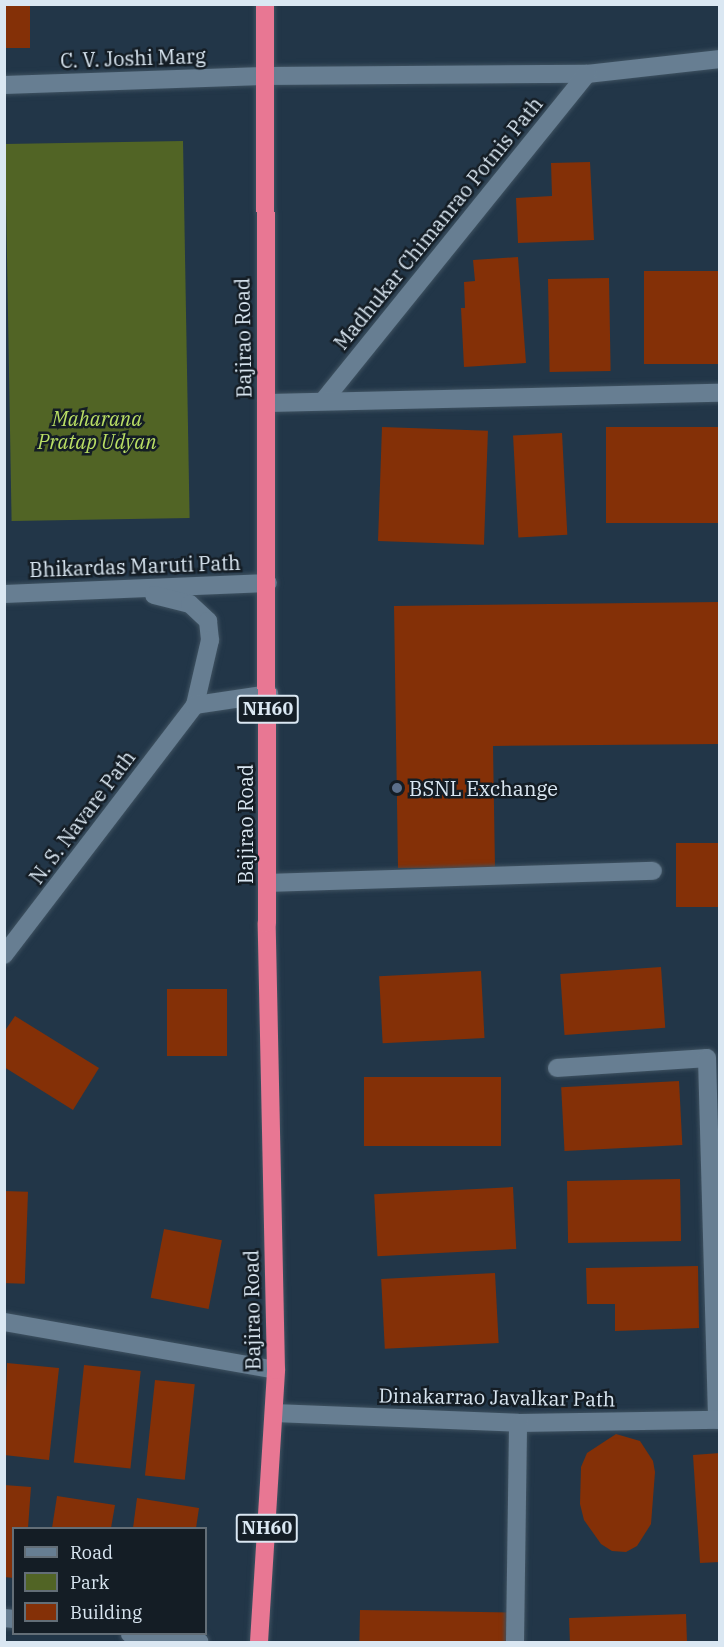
<!DOCTYPE html>
<html>
<head>
<meta charset="utf-8">
<style>
	body { margin:0 }
	#map { position:relative; width:724px; height:1647px; overflow:hidden; background:#223648; font-family:"IBM Plex Serif",serif }
	div>[style] { position:absolute }
	.green>* { inset:0; background:#516425; transform-origin:0 0 }
	.building>* { inset:0; background:#843007; transform-origin:0 0 }
	.roads { filter:drop-shadow(0 0 2px #3f5261) drop-shadow(0 0 2px #3f5261) }
	.minor>* { height:18px; margin:-9px; padding:0 9px; transform-origin:9px; border-radius:9px; background:#677e92 }
	.highway>* { height:18px; margin:-9px; padding:0 9px; transform-origin:9px; border-radius:9px; background:#e87793 }
	.dots>* { width:16px; height:16px; translate:-50% -50%; box-sizing:border-box; border:3px solid #141d25; border-radius:50% }
	span { translate:-50% -50%; white-space:nowrap; text-align:center; line-height:1.15; -webkit-text-stroke:5px #141d25; paint-order:stroke }
	.shield-label span { padding:2px 4px; background:#141d25; border:2px solid; border-radius:4px; -webkit-text-stroke-width:0 }
	.shield-label { font-size:18px; color:#dae7f2; font-weight:700 }
	.street-label { font-size:20px; color:#dae7f2 }
	.park-label { font-size:20px; color:#badf65; font-style:italic }
	.poi-label { font-size:20px; color:#dae7f2 }
	.left { translate:0 -50%; text-align:left }
	.frame { position:absolute; inset:0; border:6px solid #dae7f2; pointer-events:none }
	.legend { position:absolute; left:12px; top:1527px; width:195px; height:108px; box-sizing:border-box; background:#141d25; border:2px solid #636e77; margin:0; padding:8px 10px; list-style:none; font-size:18px; color:#dae7f2 }
	.legend li { display:flex; align-items:center; gap:12px; height:30px }
	.legend b { width:30px; border:2px solid #636e77 }
</style>
</head>
<body>
<div id="map">
	<div class="green">
		<div style="left:183px;top:141px;width:377px;height:178px;rotate:89deg"></div>
	</div>
	<div class="building">
		<div style="left:4px;top:4px;width:26px;height:44px"></div>
		<div style="clip-path:polygon(590px 162px,594px 240px,518px 243px,516px 198px,552px 196px,551px 163px)"></div>
		<div style="clip-path:polygon(518px 257px,526px 363px,464px 367px,461px 308px,465px 308px,464px 282px,475px 281px,473px 260px)"></div>
		<div style="left:720px;top:271px;width:93px;height:76px;rotate:90deg"></div>
		<div style="left:609px;top:278px;width:93px;height:61px;rotate:89deg"></div>
		<div style="left:382px;top:427px;width:106px;height:114px;rotate:2deg"></div>
		<div style="left:720px;top:427px;width:96px;height:114px;rotate:90deg"></div>
		<div style="left:562px;top:433px;width:102px;height:49px;rotate:87deg"></div>
		<div style="clip-path:polygon(720px 602px,720px 744px,493px 746px,495px 868px,398px 868px,394px 606px)"></div>
		<div style="left:720px;top:843px;width:64px;height:44px;rotate:90deg"></div>
		<div style="left:661px;top:967px;width:61px;height:101px;rotate:86deg"></div>
		<div style="left:481px;top:971px;width:67px;height:102px;rotate:87deg"></div>
		<div style="left:167px;top:989px;width:60px;height:67px"></div>
		<div style="clip-path:polygon(15px 1016px,99px 1068px,73px 1110px,4px 1067px,4px 1032px)"></div>
		<div style="left:501px;top:1077px;width:69px;height:137px;rotate:90deg"></div>
		<div style="left:679px;top:1081px;width:64px;height:118px;rotate:87deg"></div>
		<div style="left:680px;top:1179px;width:62px;height:113px;rotate:89deg"></div>
		<div style="left:513px;top:1187px;width:62px;height:139px;rotate:87deg"></div>
		<div style="left:4px;top:1191px;width:24px;height:92px;rotate:2deg"></div>
		<div style="left:164px;top:1229px;width:59px;height:70px;rotate:11deg"></div>
		<div style="clip-path:polygon(698px 1266px,699px 1328px,615px 1331px,615px 1304px,587px 1304px,586px 1268px)"></div>
		<div style="left:495px;top:1273px;width:70px;height:114px;rotate:87deg"></div>
		<div style="clip-path:polygon(7px 1363px,59px 1368px,49px 1460px,4px 1455px)"></div>
		<div style="left:84px;top:1365px;width:57px;height:98px;rotate:6deg"></div>
		<div style="left:155px;top:1380px;width:40px;height:96px;rotate:6deg"></div>
		<div style="clip-path:polygon(616px 1434px,640px 1441px,653px 1461px,655px 1472px,651px 1524px,637px 1546px,626px 1552px,612px 1551px,601px 1544px,584px 1520px,580px 1504px,581px 1467px,587px 1453px)"></div>
		<div style="clip-path:polygon(720px 1453px,720px 1562px,700px 1563px,693px 1455px)"></div>
		<div style="clip-path:polygon(4px 1485px,31px 1487px,28px 1528px,14px 1528px,14px 1578px,4px 1577px)"></div>
		<div style="clip-path:polygon(57px 1496px,115px 1505px,111px 1528px,52px 1528px)"></div>
		<div style="clip-path:polygon(137px 1498px,199px 1508px,196px 1528px,133px 1528px)"></div>
		<div style="left:360px;top:1610px;width:156px;height:32px;rotate:1deg"></div>
		<div style="left:686px;top:1614px;width:28px;height:117px;rotate:88deg"></div>
	</div>
	<div class="roads">
		<div class="minor">
			<div style="left:4px;top:85px;width:259px;rotate:-2deg"></div>
			<div style="left:263px;top:76px;width:324px;rotate:-0.4deg"></div>
			<div style="left:587px;top:74px;width:134px;rotate:-6.4deg"></div>
			<div style="left:324px;top:400px;width:419px;rotate:-51.1deg"></div>
			<div style="left:266px;top:403px;width:454px;rotate:-1.3deg"></div>
			<div style="left:4px;top:594px;width:264px;rotate:-2.4deg"></div>
			<div style="left:154px;top:595px;width:37px;rotate:14deg"></div>
			<div style="left:190px;top:604px;width:25px;rotate:43deg"></div>
			<div style="left:208px;top:621px;width:19px;rotate:84deg"></div>
			<div style="left:210px;top:640px;width:67px;rotate:103deg"></div>
			<div style="left:267px;top:883px;width:386px;rotate:-1.8deg"></div>
			<div style="left:4px;top:955px;width:315px;rotate:-52.6deg"></div>
			<div style="left:195px;top:705px;width:75px;rotate:-8.5deg"></div>
			<div style="left:557px;top:1068px;width:150px;rotate:-3.8deg"></div>
			<div style="left:707px;top:1058px;width:362px;rotate:88.4deg"></div>
			<div style="left:4px;top:1322px;width:276px;rotate:10deg"></div>
			<div style="left:274px;top:1413px;width:244px;rotate:2.3deg"></div>
			<div style="left:518px;top:1423px;width:202px;rotate:-0.9deg"></div>
			<div style="left:4px;top:1618px;width:10px;rotate:6deg"></div>
			<div style="left:130px;top:1634px;width:70px;rotate:6.5deg"></div>
			<div style="left:515px;top:1642px;width:219px;rotate:-89.2deg"></div>
		</div>
		<div class="highway">
			<div style="left:259px;top:1642px;width:273px;rotate:-86.4deg"></div>
			<div style="left:276px;top:1370px;width:447px;rotate:-91.2deg"></div>
			<div style="left:267px;top:923px;width:919px;rotate:-90.12deg"></div>
		</div>
	</div>
	<div class="dots">
		<div style="left:397px;top:788px;background:#5c6f8a"></div>
	</div>
	<div class="shield-label">
		<span style="left:268px;top:709px">NH60</span>
		<span style="left:267px;top:1528px">NH60</span>
	</div>
	<div class="street-label">
		<span style="left:133px;top:58px;rotate:-2deg">C. V. Joshi Marg</span>
		<span style="left:438px;top:223px;rotate:-51deg">Madhukar Chimanrao Potnis Path</span>
		<span style="left:243px;top:338px;rotate:-91deg">Bajirao Road</span>
		<span style="left:135px;top:566px;rotate:-2deg">Bhikardas Maruti Path</span>
		<span style="left:82px;top:817px;rotate:-53deg">N. S. Navare Path</span>
		<span style="left:245px;top:824px;rotate:-90deg">Bajirao Road</span>
		<span style="left:252px;top:1310px;rotate:-91deg">Bajirao Road</span>
		<span style="left:497px;top:1397px;rotate:1deg">Dinakarrao Javalkar Path</span>
	</div>
	<div class="park-label">
		<span style="left:97px;top:430px">Maharana<br>Pratap Udyan</span>
	</div>
	<div class="poi-label">
		<span class="left" style="left:409px;top:788px">BSNL Exchange</span>
	</div>
	<div class="frame"></div>
	<ul class="legend">
	<li><b style="height:8px;background:#677e92"></b>Road</li>
	<li><b style="height:16px;background:#516425"></b>Park</li>
	<li><b style="height:16px;background:#843007"></b>Building</li>
	</ul>
</div>
</body>
</html>
